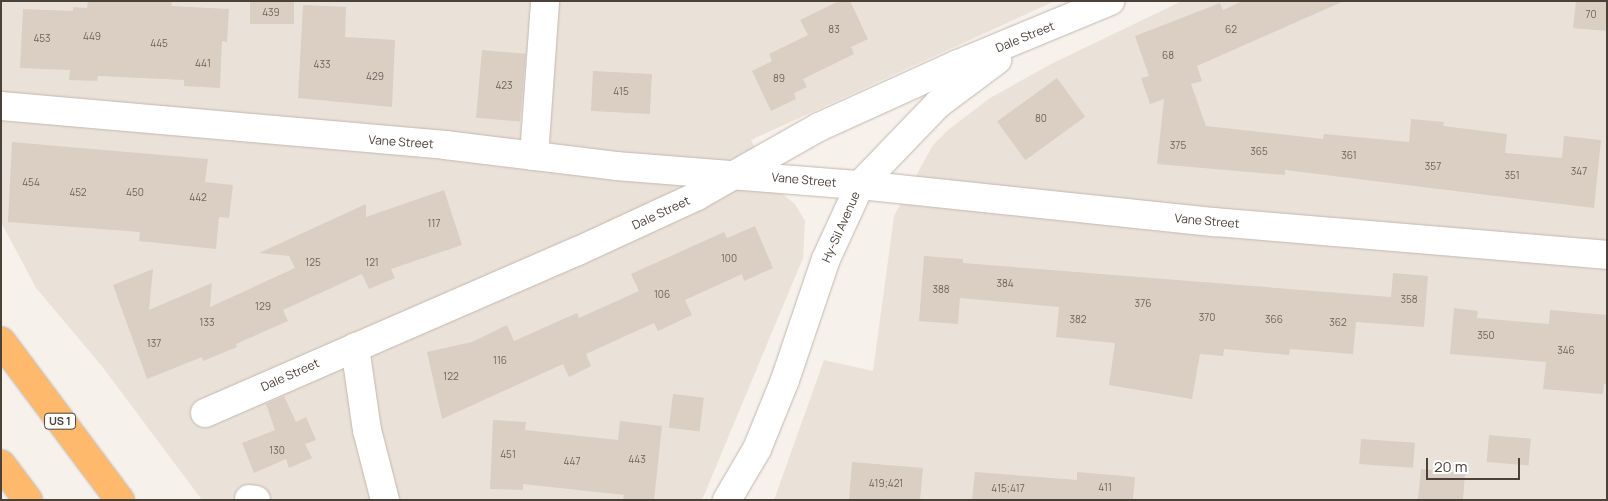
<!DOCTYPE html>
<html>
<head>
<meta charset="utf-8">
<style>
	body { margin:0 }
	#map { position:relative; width:1608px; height:501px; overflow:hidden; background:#f6f1eb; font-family:Manrope,sans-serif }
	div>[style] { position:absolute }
	.residential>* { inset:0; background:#eae2d9 }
	.building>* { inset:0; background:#dbcec3; transform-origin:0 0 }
	.roads { filter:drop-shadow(0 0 1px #c2b7ad) drop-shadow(0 0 1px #c2b7ad) }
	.minor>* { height:28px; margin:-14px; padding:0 14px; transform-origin:14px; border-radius:14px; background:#fff }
	.highway>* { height:28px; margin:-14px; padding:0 14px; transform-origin:14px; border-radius:14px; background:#ffb96d }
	span { translate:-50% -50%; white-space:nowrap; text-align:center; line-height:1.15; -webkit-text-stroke:4px #fff; paint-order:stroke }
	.number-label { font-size:10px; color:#6f645c }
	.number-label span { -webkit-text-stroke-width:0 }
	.shield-label span { padding:1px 4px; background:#fff; border:1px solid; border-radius:4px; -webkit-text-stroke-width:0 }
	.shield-label { font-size:11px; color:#4b4139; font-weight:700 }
	.street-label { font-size:12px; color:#4b4139 }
	.frame { position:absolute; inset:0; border:2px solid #4b4139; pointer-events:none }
	.scale { position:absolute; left:1426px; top:458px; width:94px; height:22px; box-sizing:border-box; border:2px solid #4b4139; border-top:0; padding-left:6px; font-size:15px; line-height:18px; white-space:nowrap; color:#4b4139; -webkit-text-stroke:4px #fff; paint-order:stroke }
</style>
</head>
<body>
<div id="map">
	<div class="residential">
		<div style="clip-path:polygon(1px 1px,1055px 1px,751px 140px,780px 192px,795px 204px,805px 221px,803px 258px,702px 500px,202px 500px,101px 365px,36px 288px,1px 222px)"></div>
		<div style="clip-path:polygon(1182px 1px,1607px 1px,1607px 500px,774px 500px,824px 360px,873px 371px,894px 216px,933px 145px,948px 130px,990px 98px,1051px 64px)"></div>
	</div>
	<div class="building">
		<div style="clip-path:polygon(88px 1px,172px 2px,171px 6px,229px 9px,227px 42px,222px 41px,220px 88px,184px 86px,184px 80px,98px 76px,97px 81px,69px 80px,70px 70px,20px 68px,23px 9px,73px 11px,73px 7px,87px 8px)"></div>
		<div style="left:250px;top:1px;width:44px;height:23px"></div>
		<div style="clip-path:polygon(839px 1px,850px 1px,868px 39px,851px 47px,854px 54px,803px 79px,807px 87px,794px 93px,796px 99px,771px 111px,752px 71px,772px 61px,769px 54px,808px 35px,800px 20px)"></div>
		<div style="clip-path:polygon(1242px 1px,1344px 1px,1197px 66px,1202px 81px,1191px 84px,1206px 126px,1323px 139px,1324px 134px,1409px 142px,1411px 119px,1444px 122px,1443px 126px,1507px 134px,1505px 153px,1562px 158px,1564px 136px,1601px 140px,1594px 208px,1285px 170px,1285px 175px,1157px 164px,1164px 99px,1150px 104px,1141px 78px,1149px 76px,1135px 36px,1220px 3px,1223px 10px)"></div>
		<div style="clip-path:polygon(1576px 1px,1607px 1px,1607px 31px,1573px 28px)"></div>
		<div style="clip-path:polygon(303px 5px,346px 7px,345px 37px,395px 40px,392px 107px,298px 98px)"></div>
		<div style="left:482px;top:50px;width:44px;height:68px;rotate:5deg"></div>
		<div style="left:593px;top:71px;width:59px;height:40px;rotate:3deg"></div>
		<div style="left:1057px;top:78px;width:48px;height:74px;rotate:54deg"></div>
		<div style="clip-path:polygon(12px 142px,208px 159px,205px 182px,233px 185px,229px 218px,219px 217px,216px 249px,139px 241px,140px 232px,8px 222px)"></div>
		<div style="clip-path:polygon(444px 190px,462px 245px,391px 269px,395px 278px,369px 289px,362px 274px,283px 310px,288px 321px,236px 344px,237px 347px,203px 361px,202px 357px,147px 379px,113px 285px,153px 269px,149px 310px,212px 283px,210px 307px,295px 268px,289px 256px,259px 253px,366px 204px,366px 217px)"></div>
		<div style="clip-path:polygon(755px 226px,773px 268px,744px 281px,742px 274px,685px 300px,692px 315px,658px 331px,654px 323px,586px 354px,591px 366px,569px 377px,563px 364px,442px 419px,427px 352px,472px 342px,507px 325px,514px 341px,577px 313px,579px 318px,639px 291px,631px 274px,724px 232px,727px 238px)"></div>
		<div style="clip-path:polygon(924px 256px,963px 259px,963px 263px,1391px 297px,1393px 273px,1428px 276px,1424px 327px,1356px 322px,1353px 354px,1290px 349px,1289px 355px,1224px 349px,1223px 356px,1200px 354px,1192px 399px,1109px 385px,1115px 343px,1056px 337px,1059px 307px,960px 298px,958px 324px,919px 321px)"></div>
		<div style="clip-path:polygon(1454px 308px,1478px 311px,1477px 318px,1549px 324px,1550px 310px,1607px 315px,1607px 384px,1604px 384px,1603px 394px,1543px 389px,1546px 362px,1450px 354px)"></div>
		<div style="left:673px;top:394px;width:31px;height:34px;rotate:7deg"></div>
		<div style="clip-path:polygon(284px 396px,296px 422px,306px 417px,316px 440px,305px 444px,312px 458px,289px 468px,286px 459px,254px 473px,242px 443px,275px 430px,266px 404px)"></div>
		<div style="clip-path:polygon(493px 420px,526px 422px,525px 430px,618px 440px,620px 421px,662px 426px,654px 500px,623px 500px,624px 495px,523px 484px,523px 490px,490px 489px)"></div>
		<div style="left:1489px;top:435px;width:42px;height:27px;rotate:5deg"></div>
		<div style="left:1361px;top:439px;width:54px;height:25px;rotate:4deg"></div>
		<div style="clip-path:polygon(852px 462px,923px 468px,920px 500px,849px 500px)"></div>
		<div style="clip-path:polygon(1421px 469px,1465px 473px,1463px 500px,1418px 500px)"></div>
		<div style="clip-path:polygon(975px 472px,1077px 480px,1077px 472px,1135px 477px,1133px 500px,972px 500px)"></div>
	</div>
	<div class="roads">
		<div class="minor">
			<div style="left:1px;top:106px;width:446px;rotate:5deg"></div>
			<div style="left:445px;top:145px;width:172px;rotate:7deg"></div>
			<div style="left:616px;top:166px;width:245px;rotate:4.5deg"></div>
			<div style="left:860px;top:185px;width:357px;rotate:6deg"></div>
			<div style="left:1215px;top:222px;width:393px;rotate:4.8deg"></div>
			<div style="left:534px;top:156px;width:155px;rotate:-85.9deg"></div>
			<div style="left:355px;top:347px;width:84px;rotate:81.8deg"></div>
			<div style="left:367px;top:430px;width:72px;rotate:75.6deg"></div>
			<div style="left:205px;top:413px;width:407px;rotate:-23.5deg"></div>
			<div style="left:578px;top:251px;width:131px;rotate:-24.8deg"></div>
			<div style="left:697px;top:196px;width:140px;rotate:-29.5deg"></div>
			<div style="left:819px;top:127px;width:153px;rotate:-24.4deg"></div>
			<div style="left:958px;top:64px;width:165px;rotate:-22.5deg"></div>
			<div style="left:249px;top:499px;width:7px;rotate:8deg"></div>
			<div style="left:727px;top:500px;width:59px;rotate:-59.5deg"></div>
			<div style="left:757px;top:449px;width:74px;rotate:-67.9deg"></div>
			<div style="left:785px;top:380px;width:128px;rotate:-71.3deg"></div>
			<div style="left:826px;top:259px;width:81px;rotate:-65.3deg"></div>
			<div style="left:860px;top:185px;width:112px;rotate:-46.1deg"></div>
			<div style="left:938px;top:104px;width:74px;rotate:-36.7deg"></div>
		</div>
		<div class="highway">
			<div style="left:1px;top:341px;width:199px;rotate:53.2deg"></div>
			<div style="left:1px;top:464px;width:45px;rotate:53.1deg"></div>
		</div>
	</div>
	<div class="number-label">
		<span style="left:271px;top:13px">439</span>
		<span style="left:1591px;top:15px">70</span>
		<span style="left:834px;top:30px">83</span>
		<span style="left:1231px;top:30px">62</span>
		<span style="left:92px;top:37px">449</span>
		<span style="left:42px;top:39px">453</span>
		<span style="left:159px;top:44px">445</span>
		<span style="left:1168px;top:56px">68</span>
		<span style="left:203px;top:64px">441</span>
		<span style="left:322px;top:65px">433</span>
		<span style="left:375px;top:77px">429</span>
		<span style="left:779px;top:79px">89</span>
		<span style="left:504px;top:86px">423</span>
		<span style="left:621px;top:92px">415</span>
		<span style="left:1041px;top:119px">80</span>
		<span style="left:1178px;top:146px">375</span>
		<span style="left:1259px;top:152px">365</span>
		<span style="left:1349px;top:156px">361</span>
		<span style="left:1433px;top:167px">357</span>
		<span style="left:1579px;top:172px">347</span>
		<span style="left:1512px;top:176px">351</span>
		<span style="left:31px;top:183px">454</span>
		<span style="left:78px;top:193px">452</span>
		<span style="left:135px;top:193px">450</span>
		<span style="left:198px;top:198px">442</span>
		<span style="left:434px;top:224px">117</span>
		<span style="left:729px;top:259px">100</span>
		<span style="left:313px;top:263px">125</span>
		<span style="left:372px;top:263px">121</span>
		<span style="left:1005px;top:284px">384</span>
		<span style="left:941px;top:290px">388</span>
		<span style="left:662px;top:295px">106</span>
		<span style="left:1409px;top:300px">358</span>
		<span style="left:1143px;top:304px">376</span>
		<span style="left:263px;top:307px">129</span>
		<span style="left:1207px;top:318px">370</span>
		<span style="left:1078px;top:320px">382</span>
		<span style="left:1274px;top:320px">366</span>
		<span style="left:207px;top:323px">133</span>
		<span style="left:1338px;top:323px">362</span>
		<span style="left:1486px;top:336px">350</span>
		<span style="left:154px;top:344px">137</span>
		<span style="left:1566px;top:351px">346</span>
		<span style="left:500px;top:361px">116</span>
		<span style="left:451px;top:377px">122</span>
		<span style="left:277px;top:451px">130</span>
		<span style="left:508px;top:455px">451</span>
		<span style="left:637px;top:460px">443</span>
		<span style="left:572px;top:462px">447</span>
		<span style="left:886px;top:484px">419;421</span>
		<span style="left:1105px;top:488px">411</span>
		<span style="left:1008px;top:489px">415;417</span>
	</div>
	<div class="shield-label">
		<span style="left:60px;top:421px">US 1</span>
	</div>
	<div class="street-label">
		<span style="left:1025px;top:37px;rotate:-22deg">Dale Street</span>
		<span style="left:401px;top:142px;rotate:4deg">Vane Street</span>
		<span style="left:804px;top:180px;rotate:5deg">Vane Street</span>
		<span style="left:661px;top:213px;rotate:-25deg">Dale Street</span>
		<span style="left:1207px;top:221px;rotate:5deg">Vane Street</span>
		<span style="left:841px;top:227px;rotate:-66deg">Hy-Sil Avenue</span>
		<span style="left:290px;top:375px;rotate:-24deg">Dale Street</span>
	</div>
	<div class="frame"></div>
	<div class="scale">20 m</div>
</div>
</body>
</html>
